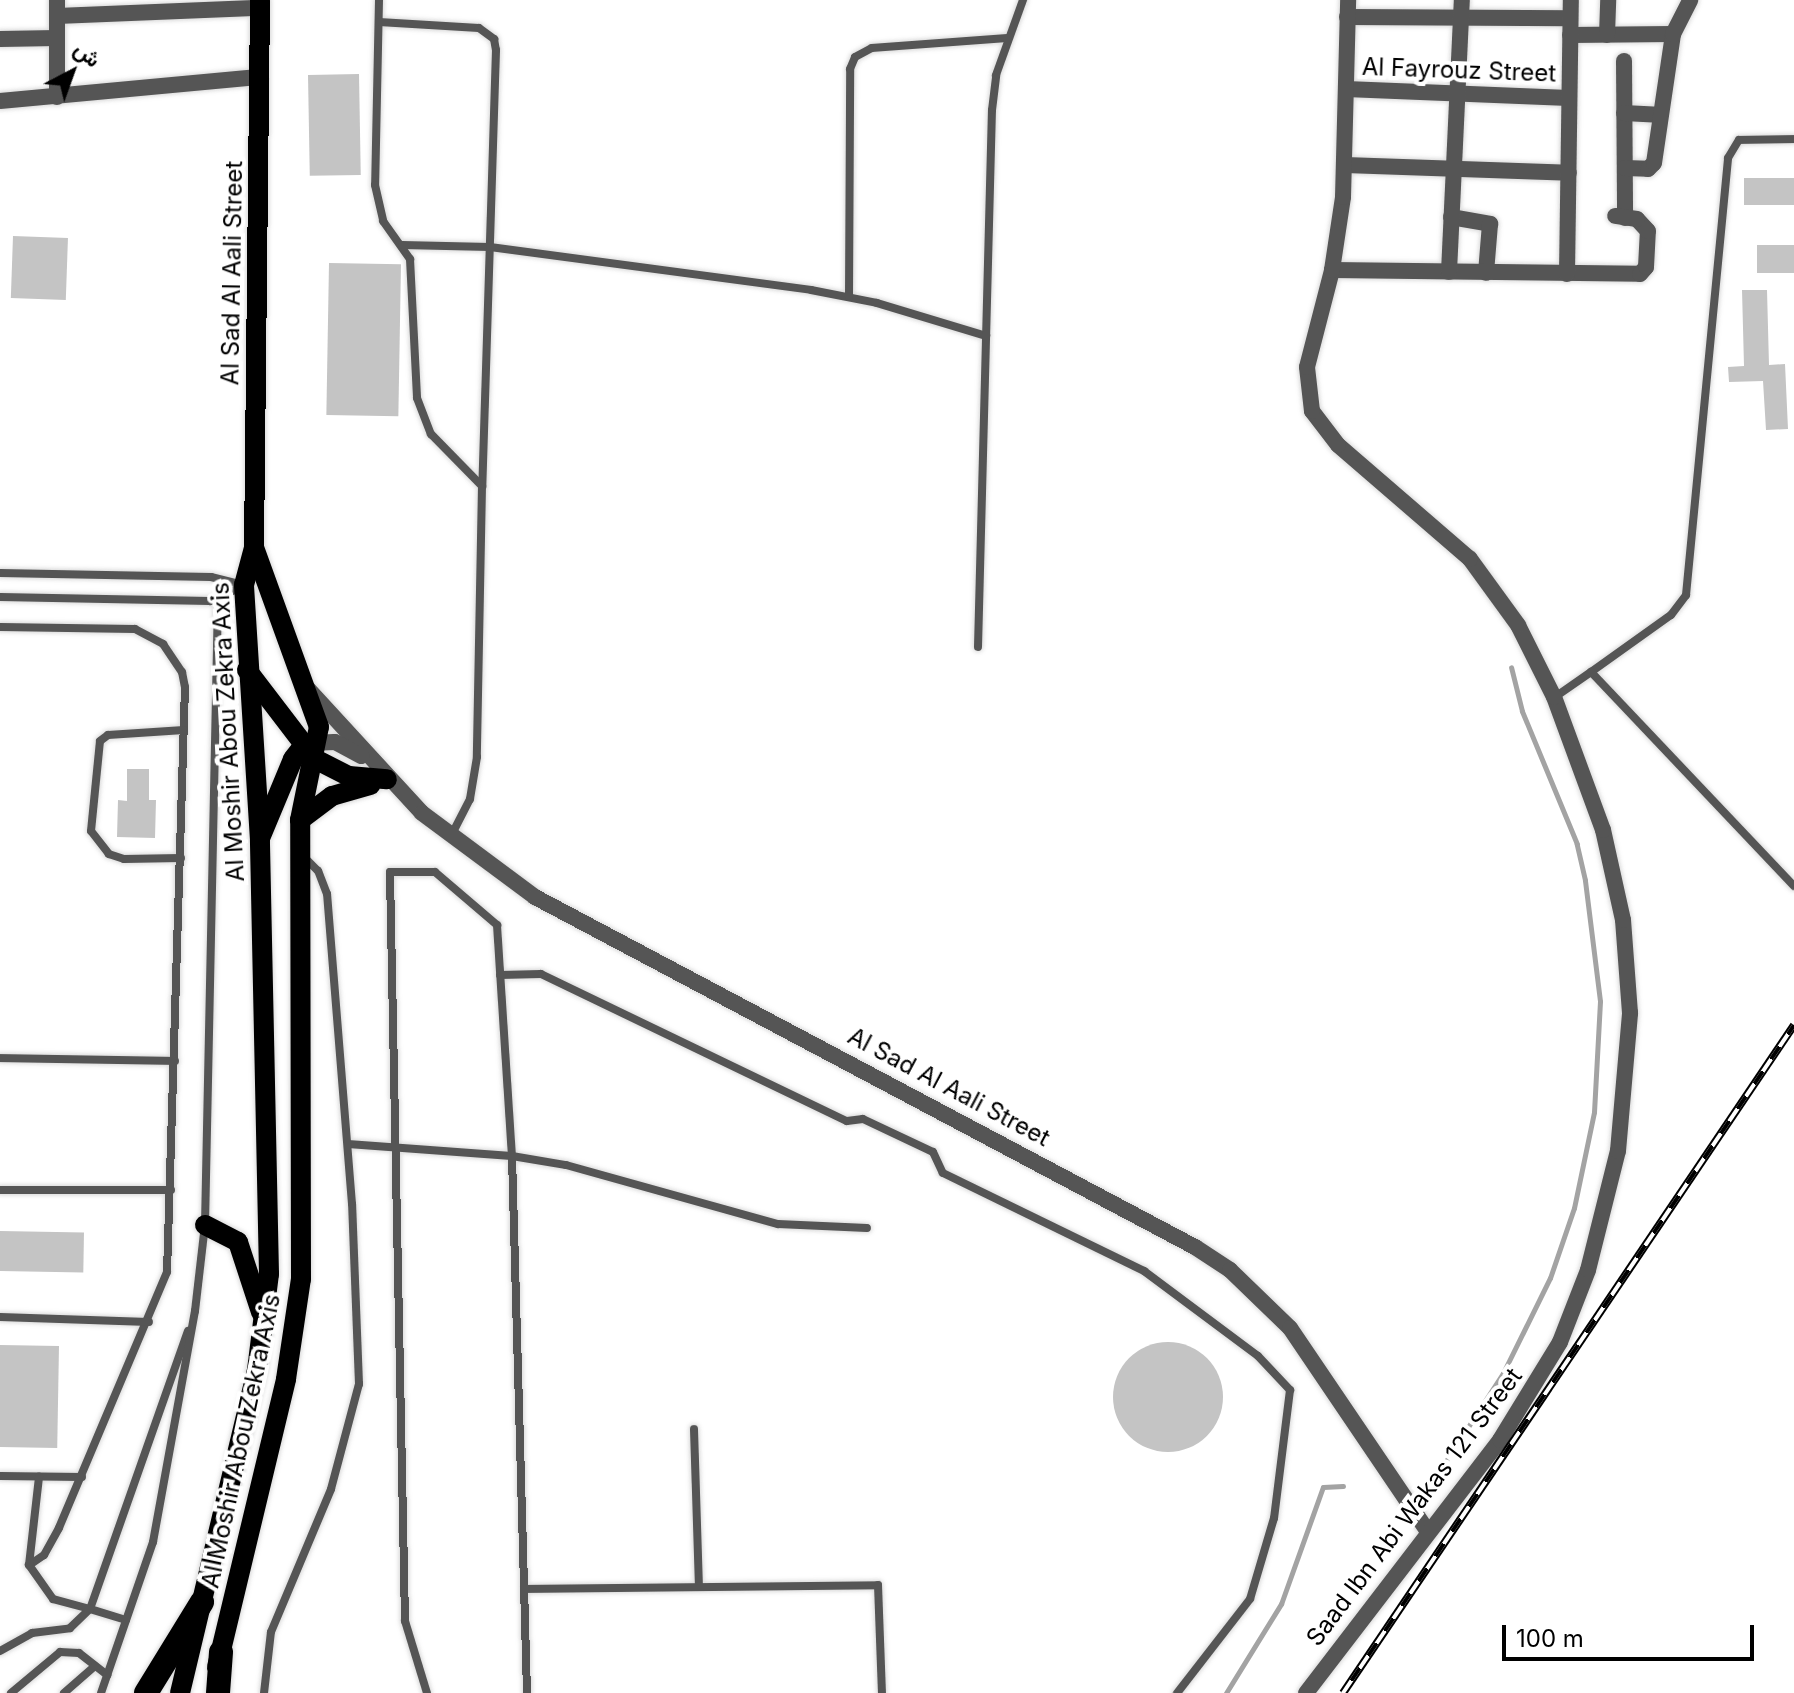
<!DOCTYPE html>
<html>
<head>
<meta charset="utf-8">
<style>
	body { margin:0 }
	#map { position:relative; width:1794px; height:1693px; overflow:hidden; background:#fff; font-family:Inter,Vazirmatn,sans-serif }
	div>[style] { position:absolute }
	.stream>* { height:5px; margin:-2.5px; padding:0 2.5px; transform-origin:2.5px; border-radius:2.5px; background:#a3a3a3 }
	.building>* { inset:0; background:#c4c4c4; transform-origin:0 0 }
	.round { border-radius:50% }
	.roads { filter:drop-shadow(0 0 2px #dbdbdb) drop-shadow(0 0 2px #dbdbdb) }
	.service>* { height:8px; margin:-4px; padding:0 4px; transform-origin:4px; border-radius:4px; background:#555 }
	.minor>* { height:16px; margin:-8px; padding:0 8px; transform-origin:8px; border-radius:8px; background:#555 }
	.primary>* { height:20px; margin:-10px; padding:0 10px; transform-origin:10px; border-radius:10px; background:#000 }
	.motorway>* { height:24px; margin:-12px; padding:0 12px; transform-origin:12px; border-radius:12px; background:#000 }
	.rail>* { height:8px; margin-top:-4px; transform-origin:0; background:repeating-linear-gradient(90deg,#fff 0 15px,#000 0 30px); box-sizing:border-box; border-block:2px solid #000 }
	span { translate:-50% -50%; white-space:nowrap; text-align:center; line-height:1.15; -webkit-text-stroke:8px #fff; paint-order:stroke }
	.street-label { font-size:24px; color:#000 }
	.north { position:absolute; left:32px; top:32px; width:80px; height:80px; -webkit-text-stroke:6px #fff; paint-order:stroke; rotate:41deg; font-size:22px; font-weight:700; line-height:32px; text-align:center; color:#000 }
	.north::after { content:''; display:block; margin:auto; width:28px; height:36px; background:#000; clip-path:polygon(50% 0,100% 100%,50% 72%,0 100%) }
	.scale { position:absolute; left:1502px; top:1625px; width:252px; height:36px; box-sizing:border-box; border:4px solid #000; border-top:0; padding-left:10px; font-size:24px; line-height:28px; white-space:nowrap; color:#000; -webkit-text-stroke:6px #fff; paint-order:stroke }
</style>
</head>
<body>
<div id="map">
	<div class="stream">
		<div style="left:1444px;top:1464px;width:108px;rotate:-57deg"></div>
		<div style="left:1503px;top:1373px;width:106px;rotate:-63.7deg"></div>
		<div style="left:1550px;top:1278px;width:74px;rotate:-71.1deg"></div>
		<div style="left:1574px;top:1208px;width:98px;rotate:-78.2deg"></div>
		<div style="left:1594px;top:1112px;width:111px;rotate:-86.9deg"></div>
		<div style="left:1600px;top:1001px;width:122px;rotate:-97.1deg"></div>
		<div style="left:1585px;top:880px;width:37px;rotate:-103deg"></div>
		<div style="left:1577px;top:844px;width:144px;rotate:-112.5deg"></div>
		<div style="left:1522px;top:711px;width:45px;rotate:-104deg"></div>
		<div style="left:1226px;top:1693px;width:105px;rotate:-58.3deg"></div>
		<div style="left:1281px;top:1604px;width:124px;rotate:-70.3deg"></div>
		<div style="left:1323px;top:1487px;width:20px;rotate:-3deg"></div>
	</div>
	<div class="building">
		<div style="left:359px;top:74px;width:101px;height:51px;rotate:89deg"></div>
		<div style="left:1794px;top:178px;width:27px;height:50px;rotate:90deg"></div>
		<div style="left:13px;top:236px;width:55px;height:62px;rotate:2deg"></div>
		<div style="left:1794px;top:245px;width:28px;height:37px;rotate:90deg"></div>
		<div style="left:329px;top:263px;width:72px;height:152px;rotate:1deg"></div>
		<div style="clip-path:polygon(1742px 290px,1767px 290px,1769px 365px,1785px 364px,1788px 429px,1766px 430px,1763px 381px,1729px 382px,1728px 367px,1744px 366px)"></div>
		<div style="clip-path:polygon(127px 769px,149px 769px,149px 800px,156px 800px,155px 838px,117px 837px,118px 800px,127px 801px)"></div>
		<div style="left:0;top:1231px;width:84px;height:40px;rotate:1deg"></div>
		<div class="round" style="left:1113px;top:1342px;width:110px;height:110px"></div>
		<div style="left:0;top:1345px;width:59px;height:102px;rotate:1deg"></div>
	</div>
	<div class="roads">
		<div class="service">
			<div style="left:379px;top:0;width:185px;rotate:91.2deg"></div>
			<div style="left:375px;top:185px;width:37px;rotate:77deg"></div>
			<div style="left:383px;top:221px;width:47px;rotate:54.6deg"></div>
			<div style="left:410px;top:259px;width:139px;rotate:87.1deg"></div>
			<div style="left:417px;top:398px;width:39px;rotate:69deg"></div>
			<div style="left:431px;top:434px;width:73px;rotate:45.6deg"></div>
			<div style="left:482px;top:486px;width:271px;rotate:91.1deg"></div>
			<div style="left:477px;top:757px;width:43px;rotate:99.5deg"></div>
			<div style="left:470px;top:799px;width:42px;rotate:117.2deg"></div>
			<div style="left:379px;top:22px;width:100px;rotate:3.4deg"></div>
			<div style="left:479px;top:28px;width:19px;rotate:36deg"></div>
			<div style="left:494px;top:39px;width:11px;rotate:80deg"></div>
			<div style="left:496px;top:50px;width:436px;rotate:91.8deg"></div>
			<div style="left:402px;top:245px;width:88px;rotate:1.3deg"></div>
			<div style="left:490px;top:247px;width:324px;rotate:7.6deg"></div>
			<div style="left:811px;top:290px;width:67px;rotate:11.1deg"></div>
			<div style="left:877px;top:303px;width:114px;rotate:16.8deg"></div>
			<div style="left:849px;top:297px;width:228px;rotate:-89.7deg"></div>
			<div style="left:850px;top:69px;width:13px;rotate:-67deg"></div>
			<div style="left:855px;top:57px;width:19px;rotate:-28deg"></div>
			<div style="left:872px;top:48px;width:135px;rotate:-4.2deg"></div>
			<div style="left:0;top:573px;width:211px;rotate:1.1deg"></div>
			<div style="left:211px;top:577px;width:34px;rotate:14deg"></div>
			<div style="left:0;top:597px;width:210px;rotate:1.1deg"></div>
			<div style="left:210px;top:601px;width:36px;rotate:-24deg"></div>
			<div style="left:0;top:627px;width:135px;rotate:0.8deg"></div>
			<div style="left:135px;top:629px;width:32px;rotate:28deg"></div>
			<div style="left:163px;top:644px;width:34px;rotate:56deg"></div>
			<div style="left:182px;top:672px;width:15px;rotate:79deg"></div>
			<div style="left:185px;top:687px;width:585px;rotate:91.76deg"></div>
			<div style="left:167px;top:1272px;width:278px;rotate:112.9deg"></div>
			<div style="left:59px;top:1528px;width:31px;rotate:119deg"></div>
			<div style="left:44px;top:1555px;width:18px;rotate:146deg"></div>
			<div style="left:978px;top:647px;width:537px;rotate:-88.51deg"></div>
			<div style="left:992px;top:110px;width:35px;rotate:-83deg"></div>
			<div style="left:996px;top:75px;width:80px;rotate:-70.2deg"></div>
			<div style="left:1591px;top:672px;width:98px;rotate:-35.5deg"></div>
			<div style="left:1671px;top:615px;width:25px;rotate:-53deg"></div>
			<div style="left:1686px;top:595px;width:439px;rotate:-84.5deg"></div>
			<div style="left:1728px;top:158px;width:21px;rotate:-59deg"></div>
			<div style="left:1739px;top:140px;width:55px;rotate:-1deg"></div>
			<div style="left:1555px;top:697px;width:44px;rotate:-34.8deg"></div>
			<div style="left:1591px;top:672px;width:295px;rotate:46.5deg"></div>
			<div style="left:181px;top:858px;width:57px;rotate:179deg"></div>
			<div style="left:124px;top:859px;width:16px;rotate:-162deg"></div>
			<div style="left:109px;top:854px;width:29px;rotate:-128deg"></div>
			<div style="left:91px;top:831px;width:90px;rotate:-84.3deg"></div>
			<div style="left:100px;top:741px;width:10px;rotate:-37deg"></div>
			<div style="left:108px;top:735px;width:76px;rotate:-3.8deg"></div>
			<div style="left:500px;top:975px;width:41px;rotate:-1.4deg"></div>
			<div style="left:541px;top:974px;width:339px;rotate:25.7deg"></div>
			<div style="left:847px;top:1121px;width:16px;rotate:-7deg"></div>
			<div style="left:863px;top:1119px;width:77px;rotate:25.2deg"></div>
			<div style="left:933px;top:1152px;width:23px;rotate:65deg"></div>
			<div style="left:943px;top:1173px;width:224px;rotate:26deg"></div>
			<div style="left:1144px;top:1271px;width:142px;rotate:36.7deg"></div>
			<div style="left:1258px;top:1356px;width:47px;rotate:46.7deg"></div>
			<div style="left:1290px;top:1390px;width:129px;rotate:97.1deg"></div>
			<div style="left:1274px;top:1518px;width:84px;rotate:106.5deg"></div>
			<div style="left:1250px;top:1599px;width:119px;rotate:127.8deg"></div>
			<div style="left:0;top:1058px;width:175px;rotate:1deg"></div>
			<div style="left:348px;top:1144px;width:164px;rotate:4.2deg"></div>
			<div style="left:512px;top:1156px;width:55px;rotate:9.5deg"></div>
			<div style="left:566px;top:1165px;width:220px;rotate:15.6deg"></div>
			<div style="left:778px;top:1224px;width:89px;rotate:2.6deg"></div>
			<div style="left:0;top:1190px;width:171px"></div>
			<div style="left:0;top:1317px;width:149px;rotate:1.9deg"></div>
			<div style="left:694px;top:1429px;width:158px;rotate:88.2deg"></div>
			<div style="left:0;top:1476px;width:82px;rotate:0.7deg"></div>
			<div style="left:524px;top:1589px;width:354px;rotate:-0.6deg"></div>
			<div style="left:878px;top:1585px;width:108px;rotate:87.9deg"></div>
			<div style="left:126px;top:1620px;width:38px;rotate:-163deg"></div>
			<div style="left:90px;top:1609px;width:295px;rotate:-70.6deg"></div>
			<div style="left:0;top:1651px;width:37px;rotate:-29deg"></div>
			<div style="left:32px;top:1633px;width:38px;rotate:-7deg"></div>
			<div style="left:70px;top:1628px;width:28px;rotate:-44deg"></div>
			<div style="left:90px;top:1609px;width:38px;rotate:-165deg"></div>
			<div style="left:53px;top:1599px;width:42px;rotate:-125.2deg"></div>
			<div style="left:29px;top:1565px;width:89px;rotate:-83.5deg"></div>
			<div style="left:11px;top:1693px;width:64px;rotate:-39.9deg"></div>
			<div style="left:60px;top:1652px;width:19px;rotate:3deg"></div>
			<div style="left:79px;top:1653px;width:36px;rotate:38deg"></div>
			<div style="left:64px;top:1693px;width:41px;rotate:-41.1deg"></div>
			<div style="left:101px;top:1693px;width:160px;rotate:-71deg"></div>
			<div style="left:153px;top:1542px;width:235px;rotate:-79.7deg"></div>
			<div style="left:195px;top:1311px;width:87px;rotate:-83.4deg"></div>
			<div style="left:205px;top:1225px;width:626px;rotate:-88.81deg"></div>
			<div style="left:264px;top:1693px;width:61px;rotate:-83.5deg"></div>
			<div style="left:271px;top:1632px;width:155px;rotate:-67.2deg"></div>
			<div style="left:331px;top:1489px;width:109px;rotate:-75.1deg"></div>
			<div style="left:359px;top:1384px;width:180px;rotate:-92.2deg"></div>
			<div style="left:352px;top:1204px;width:311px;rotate:-94.6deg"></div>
			<div style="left:327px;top:894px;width:25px;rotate:-111deg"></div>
			<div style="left:318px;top:871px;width:21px;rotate:-135deg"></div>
			<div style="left:427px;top:1693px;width:75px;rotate:-107deg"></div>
			<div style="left:405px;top:1621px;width:749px;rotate:-91.15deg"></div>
			<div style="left:390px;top:872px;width:45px"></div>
			<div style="left:435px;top:872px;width:82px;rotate:40.5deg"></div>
			<div style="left:497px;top:925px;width:231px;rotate:86.3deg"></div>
			<div style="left:512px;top:1156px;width:537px;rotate:88.4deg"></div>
		</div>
		<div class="minor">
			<div style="left:57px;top:16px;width:203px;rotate:-2.3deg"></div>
			<div style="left:1347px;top:17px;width:223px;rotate:0.3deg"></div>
			<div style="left:1570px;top:35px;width:103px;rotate:-0.6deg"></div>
			<div style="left:1607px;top:35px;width:35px;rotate:-88deg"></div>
			<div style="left:0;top:39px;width:57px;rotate:-1deg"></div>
			<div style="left:1624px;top:61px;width:157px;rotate:89.6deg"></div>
			<div style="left:1346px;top:89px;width:223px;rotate:2.3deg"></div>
			<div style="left:57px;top:97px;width:97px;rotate:-90deg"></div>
			<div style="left:0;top:101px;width:262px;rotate:-5.3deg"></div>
			<div style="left:1624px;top:113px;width:34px;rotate:3deg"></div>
			<div style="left:1345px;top:165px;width:224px;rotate:2deg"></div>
			<div style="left:1625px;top:168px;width:23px;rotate:2deg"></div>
			<div style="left:1648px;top:169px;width:8px;rotate:-45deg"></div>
			<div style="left:1654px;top:163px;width:130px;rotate:-81.6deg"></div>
			<div style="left:1673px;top:34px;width:38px;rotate:-63deg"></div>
			<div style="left:1451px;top:217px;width:40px;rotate:10deg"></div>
			<div style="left:1490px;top:224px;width:49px;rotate:94.7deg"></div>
			<div style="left:1332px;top:270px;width:308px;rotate:0.7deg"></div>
			<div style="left:1640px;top:274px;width:9px;rotate:-49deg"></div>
			<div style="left:1646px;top:267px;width:36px;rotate:-87deg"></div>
			<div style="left:1648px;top:231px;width:16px;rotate:-133deg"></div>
			<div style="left:1637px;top:219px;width:22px;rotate:-172deg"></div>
			<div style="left:1449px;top:272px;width:272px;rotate:-87.3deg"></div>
			<div style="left:1567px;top:274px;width:274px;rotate:-89.2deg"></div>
			<div style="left:308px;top:689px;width:168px;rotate:47.4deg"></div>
			<div style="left:422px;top:813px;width:141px;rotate:36.6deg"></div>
			<div style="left:535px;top:897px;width:747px;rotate:27.94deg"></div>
			<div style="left:1195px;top:1247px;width:42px;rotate:33.3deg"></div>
			<div style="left:1230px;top:1270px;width:83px;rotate:44deg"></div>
			<div style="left:1290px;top:1328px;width:244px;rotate:55.9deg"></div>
			<div style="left:309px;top:743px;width:26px;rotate:-2deg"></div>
			<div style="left:335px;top:742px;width:30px;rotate:28deg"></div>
			<div style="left:1306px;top:1693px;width:319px;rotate:-52.5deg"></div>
			<div style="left:1500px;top:1440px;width:115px;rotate:-58.5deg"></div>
			<div style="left:1560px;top:1342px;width:77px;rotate:-68.7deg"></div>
			<div style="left:1588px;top:1270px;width:123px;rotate:-75.9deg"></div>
			<div style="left:1618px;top:1151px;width:139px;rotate:-85deg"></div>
			<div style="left:1630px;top:1013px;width:93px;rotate:-94.3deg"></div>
			<div style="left:1623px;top:920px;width:92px;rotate:-102.5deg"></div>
			<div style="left:1603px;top:830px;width:142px;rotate:-110.2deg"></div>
			<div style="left:1554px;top:697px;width:80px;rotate:-116.6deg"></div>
			<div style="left:1518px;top:625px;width:82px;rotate:-126deg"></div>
			<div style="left:1470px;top:559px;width:174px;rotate:-139.2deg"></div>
			<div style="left:1338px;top:445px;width:43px;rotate:-127.4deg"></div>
			<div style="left:1312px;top:411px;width:44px;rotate:-96.5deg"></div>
			<div style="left:1307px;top:367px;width:100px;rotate:-75.5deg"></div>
			<div style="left:1332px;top:270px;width:74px;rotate:-81.4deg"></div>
			<div style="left:1343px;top:197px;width:197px;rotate:-88.5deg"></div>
		</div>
		<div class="primary">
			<div style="left:247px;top:670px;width:112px;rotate:52.6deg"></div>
			<div style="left:315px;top:759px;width:38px;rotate:27deg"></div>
			<div style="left:349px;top:776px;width:38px;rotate:5deg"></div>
			<div style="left:300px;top:820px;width:40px;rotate:-37deg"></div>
			<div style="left:332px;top:796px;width:40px;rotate:-16deg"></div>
			<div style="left:261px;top:836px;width:83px;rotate:-67.4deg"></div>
			<div style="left:293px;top:759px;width:16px;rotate:-52deg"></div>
			<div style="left:205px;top:1225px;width:37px;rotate:27deg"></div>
			<div style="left:238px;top:1242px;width:74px;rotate:71.8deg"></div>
			<div style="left:217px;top:1667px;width:296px;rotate:-76.5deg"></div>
			<div style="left:286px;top:1379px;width:101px;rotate:-81.5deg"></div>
			<div style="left:301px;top:1279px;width:459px;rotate:-90.1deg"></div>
			<div style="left:300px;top:820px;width:95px;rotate:-78.5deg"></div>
			<div style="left:319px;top:727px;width:191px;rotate:-109.9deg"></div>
			<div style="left:180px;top:1693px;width:332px;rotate:-76.6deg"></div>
			<div style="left:257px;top:1370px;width:97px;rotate:-82.9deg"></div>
			<div style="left:269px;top:1274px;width:434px;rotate:-91.2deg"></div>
			<div style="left:260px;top:840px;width:256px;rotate:-93.6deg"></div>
			<div style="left:244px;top:585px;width:39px;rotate:-75deg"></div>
			<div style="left:254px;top:547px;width:547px;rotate:-89.37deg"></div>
		</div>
		<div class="motorway">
			<div style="left:146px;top:1693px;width:107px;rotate:-58.4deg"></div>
			<div style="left:218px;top:1693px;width:41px;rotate:-85.8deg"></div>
		</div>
	</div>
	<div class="rail">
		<div style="left:1343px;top:1693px;width:806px;rotate:-55.97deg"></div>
	</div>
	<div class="street-label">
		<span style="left:1459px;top:70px;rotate:2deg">Al Fayrouz Street</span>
		<span style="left:232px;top:273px;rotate:-89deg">Al Sad Al Aali Street</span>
		<span style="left:228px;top:732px;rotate:-93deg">Al Moshir Abou Zekra Axis</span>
		<span style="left:949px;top:1087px;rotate:28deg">Al Sad Al Aali Street</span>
		<span style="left:241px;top:1441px;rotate:-78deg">Al Moshir Abou Zekra Axis</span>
		<span style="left:1414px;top:1507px;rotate:-53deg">Saad Ibn Abi Wakas 121 Street</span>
	</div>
	<div class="north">ش</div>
	<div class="scale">100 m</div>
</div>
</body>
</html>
